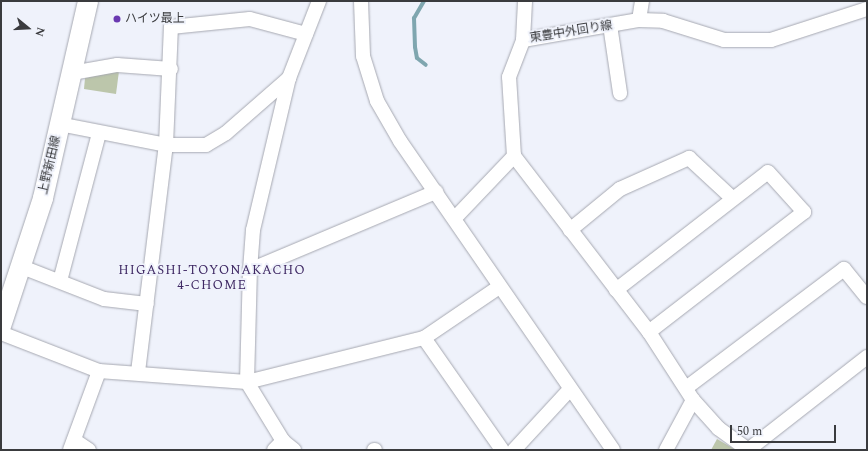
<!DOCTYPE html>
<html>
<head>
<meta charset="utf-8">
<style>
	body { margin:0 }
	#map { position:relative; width:868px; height:451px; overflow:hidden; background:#eff2fb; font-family:Spectral,"Noto Sans JP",serif }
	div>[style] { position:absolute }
	.green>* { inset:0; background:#bcc6ab }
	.stream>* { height:4px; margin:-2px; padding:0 2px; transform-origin:2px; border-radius:2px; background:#7fa6af }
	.roads { filter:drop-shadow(0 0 1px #a6a8b1) drop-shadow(0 0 1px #a6a8b1) }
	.street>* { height:14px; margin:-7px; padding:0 7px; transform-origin:7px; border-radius:7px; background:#fff }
	.secondary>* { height:20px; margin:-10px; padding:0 10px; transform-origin:10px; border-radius:10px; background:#fff }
	.dots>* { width:11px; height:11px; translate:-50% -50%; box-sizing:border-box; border:2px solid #eff2fb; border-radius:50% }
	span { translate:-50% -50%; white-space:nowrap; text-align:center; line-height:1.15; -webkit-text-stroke:3.5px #eff2fb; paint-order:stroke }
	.poi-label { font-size:12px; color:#3a3b3e }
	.left { translate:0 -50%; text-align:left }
	.street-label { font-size:12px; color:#3a3b3e }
	.neighbourhood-label { font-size:13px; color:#3f2964; letter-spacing:1px }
	.frame { position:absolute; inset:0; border:2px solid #3a3b3e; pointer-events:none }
	.north { position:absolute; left:8px; top:8px; width:40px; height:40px; -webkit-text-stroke:3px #eff2fb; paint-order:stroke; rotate:108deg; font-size:11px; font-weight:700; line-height:16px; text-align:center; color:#3a3b3e }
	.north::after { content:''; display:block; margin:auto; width:14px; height:18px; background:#3a3b3e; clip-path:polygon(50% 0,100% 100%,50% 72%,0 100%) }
	.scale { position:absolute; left:730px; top:425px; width:106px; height:18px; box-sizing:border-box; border:2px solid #3a3b3e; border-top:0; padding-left:5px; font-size:12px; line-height:14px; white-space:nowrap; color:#3a3b3e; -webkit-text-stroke:3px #eff2fb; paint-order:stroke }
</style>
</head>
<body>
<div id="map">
	<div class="green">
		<div style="clip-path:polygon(119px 71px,116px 94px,84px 89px,85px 78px)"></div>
		<div style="clip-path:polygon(717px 439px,736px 450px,711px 450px)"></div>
	</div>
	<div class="stream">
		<div style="left:424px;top:1px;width:20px;rotate:120deg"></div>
		<div style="left:414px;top:18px;width:29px;rotate:88deg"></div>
		<div style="left:415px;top:47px;width:11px;rotate:80deg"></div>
		<div style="left:417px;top:58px;width:11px;rotate:38deg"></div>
	</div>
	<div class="roads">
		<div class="street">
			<div style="left:361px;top:1px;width:55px;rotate:87.9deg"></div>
			<div style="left:363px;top:56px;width:47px;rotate:72.7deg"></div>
			<div style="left:377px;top:101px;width:46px;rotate:60.1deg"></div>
			<div style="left:400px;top:141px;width:375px;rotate:55.4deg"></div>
			<div style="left:639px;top:20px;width:19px;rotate:-81deg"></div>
			<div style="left:610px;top:25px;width:69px;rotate:81.6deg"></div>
			<div style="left:523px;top:40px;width:118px;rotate:-9.8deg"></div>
			<div style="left:639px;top:20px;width:24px;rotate:2deg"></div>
			<div style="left:663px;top:21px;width:64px;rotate:17.3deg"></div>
			<div style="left:724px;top:40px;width:47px"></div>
			<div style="left:771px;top:40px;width:101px;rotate:-17.9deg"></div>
			<div style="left:72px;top:73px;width:46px;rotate:-10.1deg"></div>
			<div style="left:117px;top:65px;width:54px;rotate:4.2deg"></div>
			<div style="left:59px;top:124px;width:109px;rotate:11.1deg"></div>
			<div style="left:166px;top:145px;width:40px"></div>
			<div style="left:206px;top:145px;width:23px;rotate:-31deg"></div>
			<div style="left:226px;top:133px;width:84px;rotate:-41.1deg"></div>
			<div style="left:514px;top:156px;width:222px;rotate:52.5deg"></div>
			<div style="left:649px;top:332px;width:81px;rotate:57.1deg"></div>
			<div style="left:693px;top:400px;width:38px;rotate:48deg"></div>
			<div style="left:718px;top:428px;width:37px;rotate:36deg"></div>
			<div style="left:455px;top:218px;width:86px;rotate:-46.4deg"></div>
			<div style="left:514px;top:156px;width:79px;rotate:-93.6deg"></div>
			<div style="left:509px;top:77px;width:40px;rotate:-69deg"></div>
			<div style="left:523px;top:40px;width:39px;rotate:-87deg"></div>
			<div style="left:570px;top:230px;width:65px;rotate:-39.4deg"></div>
			<div style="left:620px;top:189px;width:76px;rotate:-24.2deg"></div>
			<div style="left:689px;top:158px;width:59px;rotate:42.9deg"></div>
			<div style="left:22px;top:267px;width:88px;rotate:21.3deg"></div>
			<div style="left:104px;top:299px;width:43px;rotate:6.6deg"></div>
			<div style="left:250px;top:270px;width:202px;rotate:-22.8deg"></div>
			<div style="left:60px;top:281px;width:153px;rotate:-75.2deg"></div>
			<div style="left:616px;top:290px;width:192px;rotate:-37.8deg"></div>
			<div style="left:768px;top:172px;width:54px;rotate:48deg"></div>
			<div style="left:804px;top:212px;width:196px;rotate:142.3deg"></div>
			<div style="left:1px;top:333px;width:105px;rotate:21.2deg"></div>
			<div style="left:99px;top:371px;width:148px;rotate:4.3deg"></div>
			<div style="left:247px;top:382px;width:182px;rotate:-14deg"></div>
			<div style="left:424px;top:338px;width:91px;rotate:-34.2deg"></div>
			<div style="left:424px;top:338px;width:136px;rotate:55.1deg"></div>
			<div style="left:138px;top:372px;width:229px;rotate:-83deg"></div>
			<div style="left:166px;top:145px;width:118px;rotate:-87.6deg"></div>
			<div style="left:171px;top:27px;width:79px;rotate:-5.8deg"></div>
			<div style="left:250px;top:19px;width:58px;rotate:15deg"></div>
			<div style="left:686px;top:388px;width:198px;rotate:-37deg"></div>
			<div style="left:844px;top:269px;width:36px;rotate:51deg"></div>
			<div style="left:74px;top:440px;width:18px;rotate:34deg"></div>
			<div style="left:70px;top:450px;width:84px;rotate:-69.8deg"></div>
			<div style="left:274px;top:450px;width:13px;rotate:-45deg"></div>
			<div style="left:294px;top:450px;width:14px;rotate:-141deg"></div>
			<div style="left:283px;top:441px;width:69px;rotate:-121.4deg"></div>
			<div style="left:247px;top:382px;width:112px;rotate:-88.5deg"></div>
			<div style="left:250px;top:270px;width:40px;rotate:-85.7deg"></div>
			<div style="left:253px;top:230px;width:156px;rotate:-76.7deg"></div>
			<div style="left:289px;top:78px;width:83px;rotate:-68.7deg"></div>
			<div style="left:374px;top:450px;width:1px"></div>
			<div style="left:514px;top:450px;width:83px;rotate:-47.4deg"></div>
			<div style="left:666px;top:450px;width:57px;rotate:-61.6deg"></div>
			<div style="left:748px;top:450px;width:151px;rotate:-38deg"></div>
		</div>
		<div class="secondary">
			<div style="left:1px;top:326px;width:135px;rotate:-71.8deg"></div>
			<div style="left:43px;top:198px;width:202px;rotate:-77.1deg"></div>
		</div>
	</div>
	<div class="dots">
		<div style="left:117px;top:19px;background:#6a39b1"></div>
	</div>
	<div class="poi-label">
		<span class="left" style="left:125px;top:19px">ハイツ最上</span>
	</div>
	<div class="street-label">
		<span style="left:571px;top:32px;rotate:-9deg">東豊中外回り線</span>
		<span style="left:50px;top:165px;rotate:-77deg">上野新田線</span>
	</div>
	<div class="neighbourhood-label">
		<span style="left:212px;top:278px">HIGASHI-TOYONAKACHO<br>4-CHOME</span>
	</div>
	<div class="frame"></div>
	<div class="north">N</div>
	<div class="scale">50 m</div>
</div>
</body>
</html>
